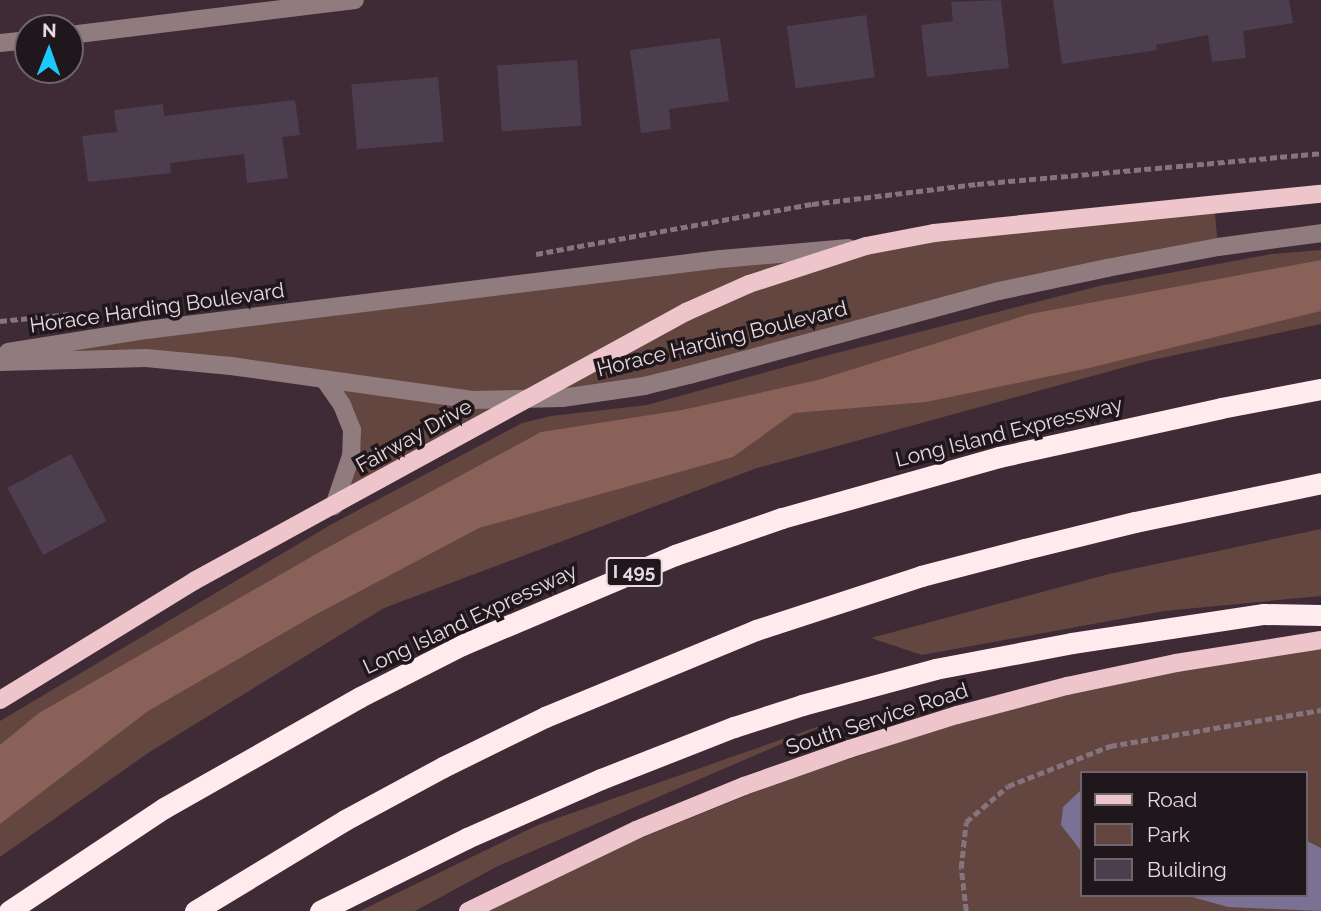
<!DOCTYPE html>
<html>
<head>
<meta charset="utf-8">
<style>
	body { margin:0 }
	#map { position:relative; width:1321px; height:911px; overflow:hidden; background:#3e2b36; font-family:Raleway,sans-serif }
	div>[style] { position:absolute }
	.green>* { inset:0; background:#644640 }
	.forest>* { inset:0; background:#8a6158 }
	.water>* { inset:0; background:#7a7195 }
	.building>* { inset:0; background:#4c3e4f; transform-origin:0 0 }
	.path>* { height:4.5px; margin-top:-2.25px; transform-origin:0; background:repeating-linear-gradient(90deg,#85747d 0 7px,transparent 0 10.5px) }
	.minor>* { height:18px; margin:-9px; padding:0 9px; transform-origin:9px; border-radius:9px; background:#907c7e }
	.major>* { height:18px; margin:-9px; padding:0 9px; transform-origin:9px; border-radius:9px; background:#eec5cb }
	.highway>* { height:21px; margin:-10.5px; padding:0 10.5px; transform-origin:10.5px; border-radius:10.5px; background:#ffebed }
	span { translate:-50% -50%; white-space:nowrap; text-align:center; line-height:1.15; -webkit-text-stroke:7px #20171c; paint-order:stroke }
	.shield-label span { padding:2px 5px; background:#20171c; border:2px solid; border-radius:5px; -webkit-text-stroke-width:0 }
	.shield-label { font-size:19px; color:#e6d9e0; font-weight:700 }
	.street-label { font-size:21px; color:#e6d9e0 }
	.legend { position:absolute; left:1080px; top:771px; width:228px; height:126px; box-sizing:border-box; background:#20171c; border:2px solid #6f656a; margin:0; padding:9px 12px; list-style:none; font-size:21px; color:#e6d9e0 }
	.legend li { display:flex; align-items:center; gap:14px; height:35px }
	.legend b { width:35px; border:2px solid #6f656a }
	.north { position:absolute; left:14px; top:14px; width:70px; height:70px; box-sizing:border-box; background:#20171c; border:2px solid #6f656a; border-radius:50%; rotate:1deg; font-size:19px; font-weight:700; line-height:28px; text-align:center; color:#e6d9e0 }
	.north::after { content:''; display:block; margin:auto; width:24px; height:32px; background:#1cc9fc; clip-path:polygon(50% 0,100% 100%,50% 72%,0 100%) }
</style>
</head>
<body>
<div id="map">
	<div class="green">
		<div style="clip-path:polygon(1214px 204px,1218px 247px,736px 363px,525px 401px,334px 506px,353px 443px,324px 379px,0 353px)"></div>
		<div style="clip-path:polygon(1321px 250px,1321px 324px,1147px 361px,757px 468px,384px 608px,148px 753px,0 857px,0 721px,332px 524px,522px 423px,551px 416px,647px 405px,821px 357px,1099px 286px,1272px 254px)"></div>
		<div style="clip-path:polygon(1321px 529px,1321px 596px,1164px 611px,922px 655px,871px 638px,1109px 574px)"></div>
		<div style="clip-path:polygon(evenodd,1321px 648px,1321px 911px,483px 911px,579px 863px,777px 783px,960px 722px,1127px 680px,1321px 648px,1081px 773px,1305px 773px,1305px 895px,1081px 895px,1081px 773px)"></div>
		<div style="clip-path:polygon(837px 720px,498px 866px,415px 911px,360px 911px,538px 825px)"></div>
	</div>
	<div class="forest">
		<div style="clip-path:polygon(1321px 260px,1321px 311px,1089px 368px,926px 402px,794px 413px,733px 457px,479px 528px,313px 616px,148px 711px,0 824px,0 745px,39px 713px,325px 549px,541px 432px,682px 410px,818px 380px,1030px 314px)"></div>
	</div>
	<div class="water">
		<div style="clip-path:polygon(1081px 790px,1081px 851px,1061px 825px,1063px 807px)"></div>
		<div style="clip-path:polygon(1305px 840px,1321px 848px,1321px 911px,1228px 907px,1185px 895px,1305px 895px)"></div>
	</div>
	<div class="building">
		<div style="clip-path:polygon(1001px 0,1009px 68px,927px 77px,921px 25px,953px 21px,951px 2px)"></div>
		<div style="clip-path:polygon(1053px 0,1289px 0,1293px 23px,1243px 31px,1246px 58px,1212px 62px,1208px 35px,1156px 45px,1157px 50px,1062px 64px)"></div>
		<div style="left:866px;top:15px;width:63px;height:80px;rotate:82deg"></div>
		<div style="clip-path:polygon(720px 38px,729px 101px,669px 109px,671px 129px,641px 133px,630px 50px)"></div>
		<div style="left:577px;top:60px;width:66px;height:80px;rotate:86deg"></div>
		<div style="left:438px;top:77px;width:65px;height:87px;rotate:85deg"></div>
		<div style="clip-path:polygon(295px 100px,300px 135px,282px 137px,288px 178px,247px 183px,244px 154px,170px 163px,171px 173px,88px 182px,82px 136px,117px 132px,114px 110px,163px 104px,164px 116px)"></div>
		<div style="left:71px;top:454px;width:76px;height:72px;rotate:62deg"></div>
	</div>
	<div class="path">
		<div style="left:536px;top:254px;width:280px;rotate:-10.3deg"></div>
		<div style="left:812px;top:204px;width:166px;rotate:-6.9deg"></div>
		<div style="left:977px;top:184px;width:345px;rotate:-5.1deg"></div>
		<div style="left:0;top:321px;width:72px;rotate:-5.6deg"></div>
		<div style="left:966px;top:911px;width:43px;rotate:-96.6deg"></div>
		<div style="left:961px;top:868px;width:46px;rotate:-83.8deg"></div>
		<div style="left:966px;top:822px;width:55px;rotate:-40.6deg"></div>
		<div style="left:1008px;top:786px;width:110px;rotate:-21.4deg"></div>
		<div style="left:1110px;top:746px;width:214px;rotate:-9.7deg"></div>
	</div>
	<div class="minor">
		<div style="left:70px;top:35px;width:287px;rotate:-7deg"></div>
		<div style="left:0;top:43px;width:28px;rotate:-6deg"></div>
		<div style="left:8px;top:352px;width:140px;rotate:-9.1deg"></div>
		<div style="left:146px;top:330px;width:579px;rotate:-7.04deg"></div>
		<div style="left:721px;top:259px;width:128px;rotate:-4.9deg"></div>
		<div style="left:0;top:362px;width:146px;rotate:-1.6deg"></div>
		<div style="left:146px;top:358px;width:85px;rotate:5.4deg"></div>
		<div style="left:231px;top:366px;width:244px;rotate:8deg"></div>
		<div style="left:473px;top:400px;width:89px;rotate:-1.3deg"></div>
		<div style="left:562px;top:398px;width:83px;rotate:-8.3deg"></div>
		<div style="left:644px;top:386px;width:46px;rotate:-13.7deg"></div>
		<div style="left:689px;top:375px;width:321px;rotate:-15.2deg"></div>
		<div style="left:999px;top:291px;width:110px;rotate:-12deg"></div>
		<div style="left:1107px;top:268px;width:113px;rotate:-10.7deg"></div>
		<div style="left:1218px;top:247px;width:104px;rotate:-7.7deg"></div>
		<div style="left:324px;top:379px;width:32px;rotate:55deg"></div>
		<div style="left:342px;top:405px;width:27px;rotate:68deg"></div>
		<div style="left:352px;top:430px;width:26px;rotate:92deg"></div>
		<div style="left:351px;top:456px;width:53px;rotate:108.8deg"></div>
	</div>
	<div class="major">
		<div style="left:0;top:700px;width:228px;rotate:-31.5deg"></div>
		<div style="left:194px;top:581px;width:561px;rotate:-28.67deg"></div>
		<div style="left:686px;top:312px;width:69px;rotate:-24deg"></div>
		<div style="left:749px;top:284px;width:123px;rotate:-18deg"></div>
		<div style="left:866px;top:246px;width:69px;rotate:-10.8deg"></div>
		<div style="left:934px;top:233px;width:389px;rotate:-5.8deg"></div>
		<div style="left:468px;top:911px;width:187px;rotate:-25.7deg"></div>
		<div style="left:636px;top:830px;width:117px;rotate:-22.2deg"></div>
		<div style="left:744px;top:786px;width:111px;rotate:-19.4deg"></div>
		<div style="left:849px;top:749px;width:113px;rotate:-17.5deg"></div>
		<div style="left:957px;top:715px;width:114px;rotate:-14.8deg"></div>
		<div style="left:1067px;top:686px;width:111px;rotate:-11.9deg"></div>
		<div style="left:1176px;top:663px;width:147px;rotate:-9deg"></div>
	</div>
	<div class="highway">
		<div style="left:9px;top:911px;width:186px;rotate:-33.6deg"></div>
		<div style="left:164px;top:808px;width:225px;rotate:-29.5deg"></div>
		<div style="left:360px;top:697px;width:114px;rotate:-27deg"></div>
		<div style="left:462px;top:645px;width:231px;rotate:-22.9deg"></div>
		<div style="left:675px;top:555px;width:113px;rotate:-19.1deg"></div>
		<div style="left:782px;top:518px;width:225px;rotate:-15.7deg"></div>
		<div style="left:999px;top:457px;width:227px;rotate:-12.4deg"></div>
		<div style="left:1221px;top:408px;width:102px;rotate:-10.8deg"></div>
		<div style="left:195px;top:911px;width:175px;rotate:-31.2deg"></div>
		<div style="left:345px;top:820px;width:111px;rotate:-28.4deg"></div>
		<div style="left:443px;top:767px;width:114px;rotate:-26.1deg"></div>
		<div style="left:545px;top:717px;width:228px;rotate:-22.4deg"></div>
		<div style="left:756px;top:630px;width:174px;rotate:-18.1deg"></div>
		<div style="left:921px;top:576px;width:107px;rotate:-14.6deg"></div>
		<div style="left:1025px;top:549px;width:113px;rotate:-13.8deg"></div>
		<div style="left:1135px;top:522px;width:190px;rotate:-11.8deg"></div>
		<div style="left:320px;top:911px;width:164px;rotate:-26.4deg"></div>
		<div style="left:467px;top:838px;width:146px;rotate:-23.8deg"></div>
		<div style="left:601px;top:779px;width:143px;rotate:-21.4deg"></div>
		<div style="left:734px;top:727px;width:71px;rotate:-17.9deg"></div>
		<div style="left:802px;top:705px;width:138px;rotate:-15.1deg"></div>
		<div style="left:935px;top:669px;width:139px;rotate:-10.7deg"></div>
		<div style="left:1072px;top:643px;width:194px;rotate:-8.6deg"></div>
		<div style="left:1264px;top:614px;width:57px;rotate:1deg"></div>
	</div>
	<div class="shield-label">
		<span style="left:634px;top:572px">I 495</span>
	</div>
	<div class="street-label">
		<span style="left:157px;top:308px;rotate:-8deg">Horace Harding Boulevard</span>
		<span style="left:722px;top:339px;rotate:-14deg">Horace Harding Boulevard</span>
		<span style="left:1009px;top:432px;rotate:-14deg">Long Island Expressway</span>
		<span style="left:414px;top:436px;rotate:-29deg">Fairway Drive</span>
		<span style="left:470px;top:619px;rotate:-25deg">Long Island Expressway</span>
		<span style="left:877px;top:719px;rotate:-18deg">South Service Road</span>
	</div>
	<ul class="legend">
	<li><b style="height:9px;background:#eec5cb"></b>Road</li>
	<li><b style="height:19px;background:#644640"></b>Park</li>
	<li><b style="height:19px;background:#4c3e4f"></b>Building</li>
	</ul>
	<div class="north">N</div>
</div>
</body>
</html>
